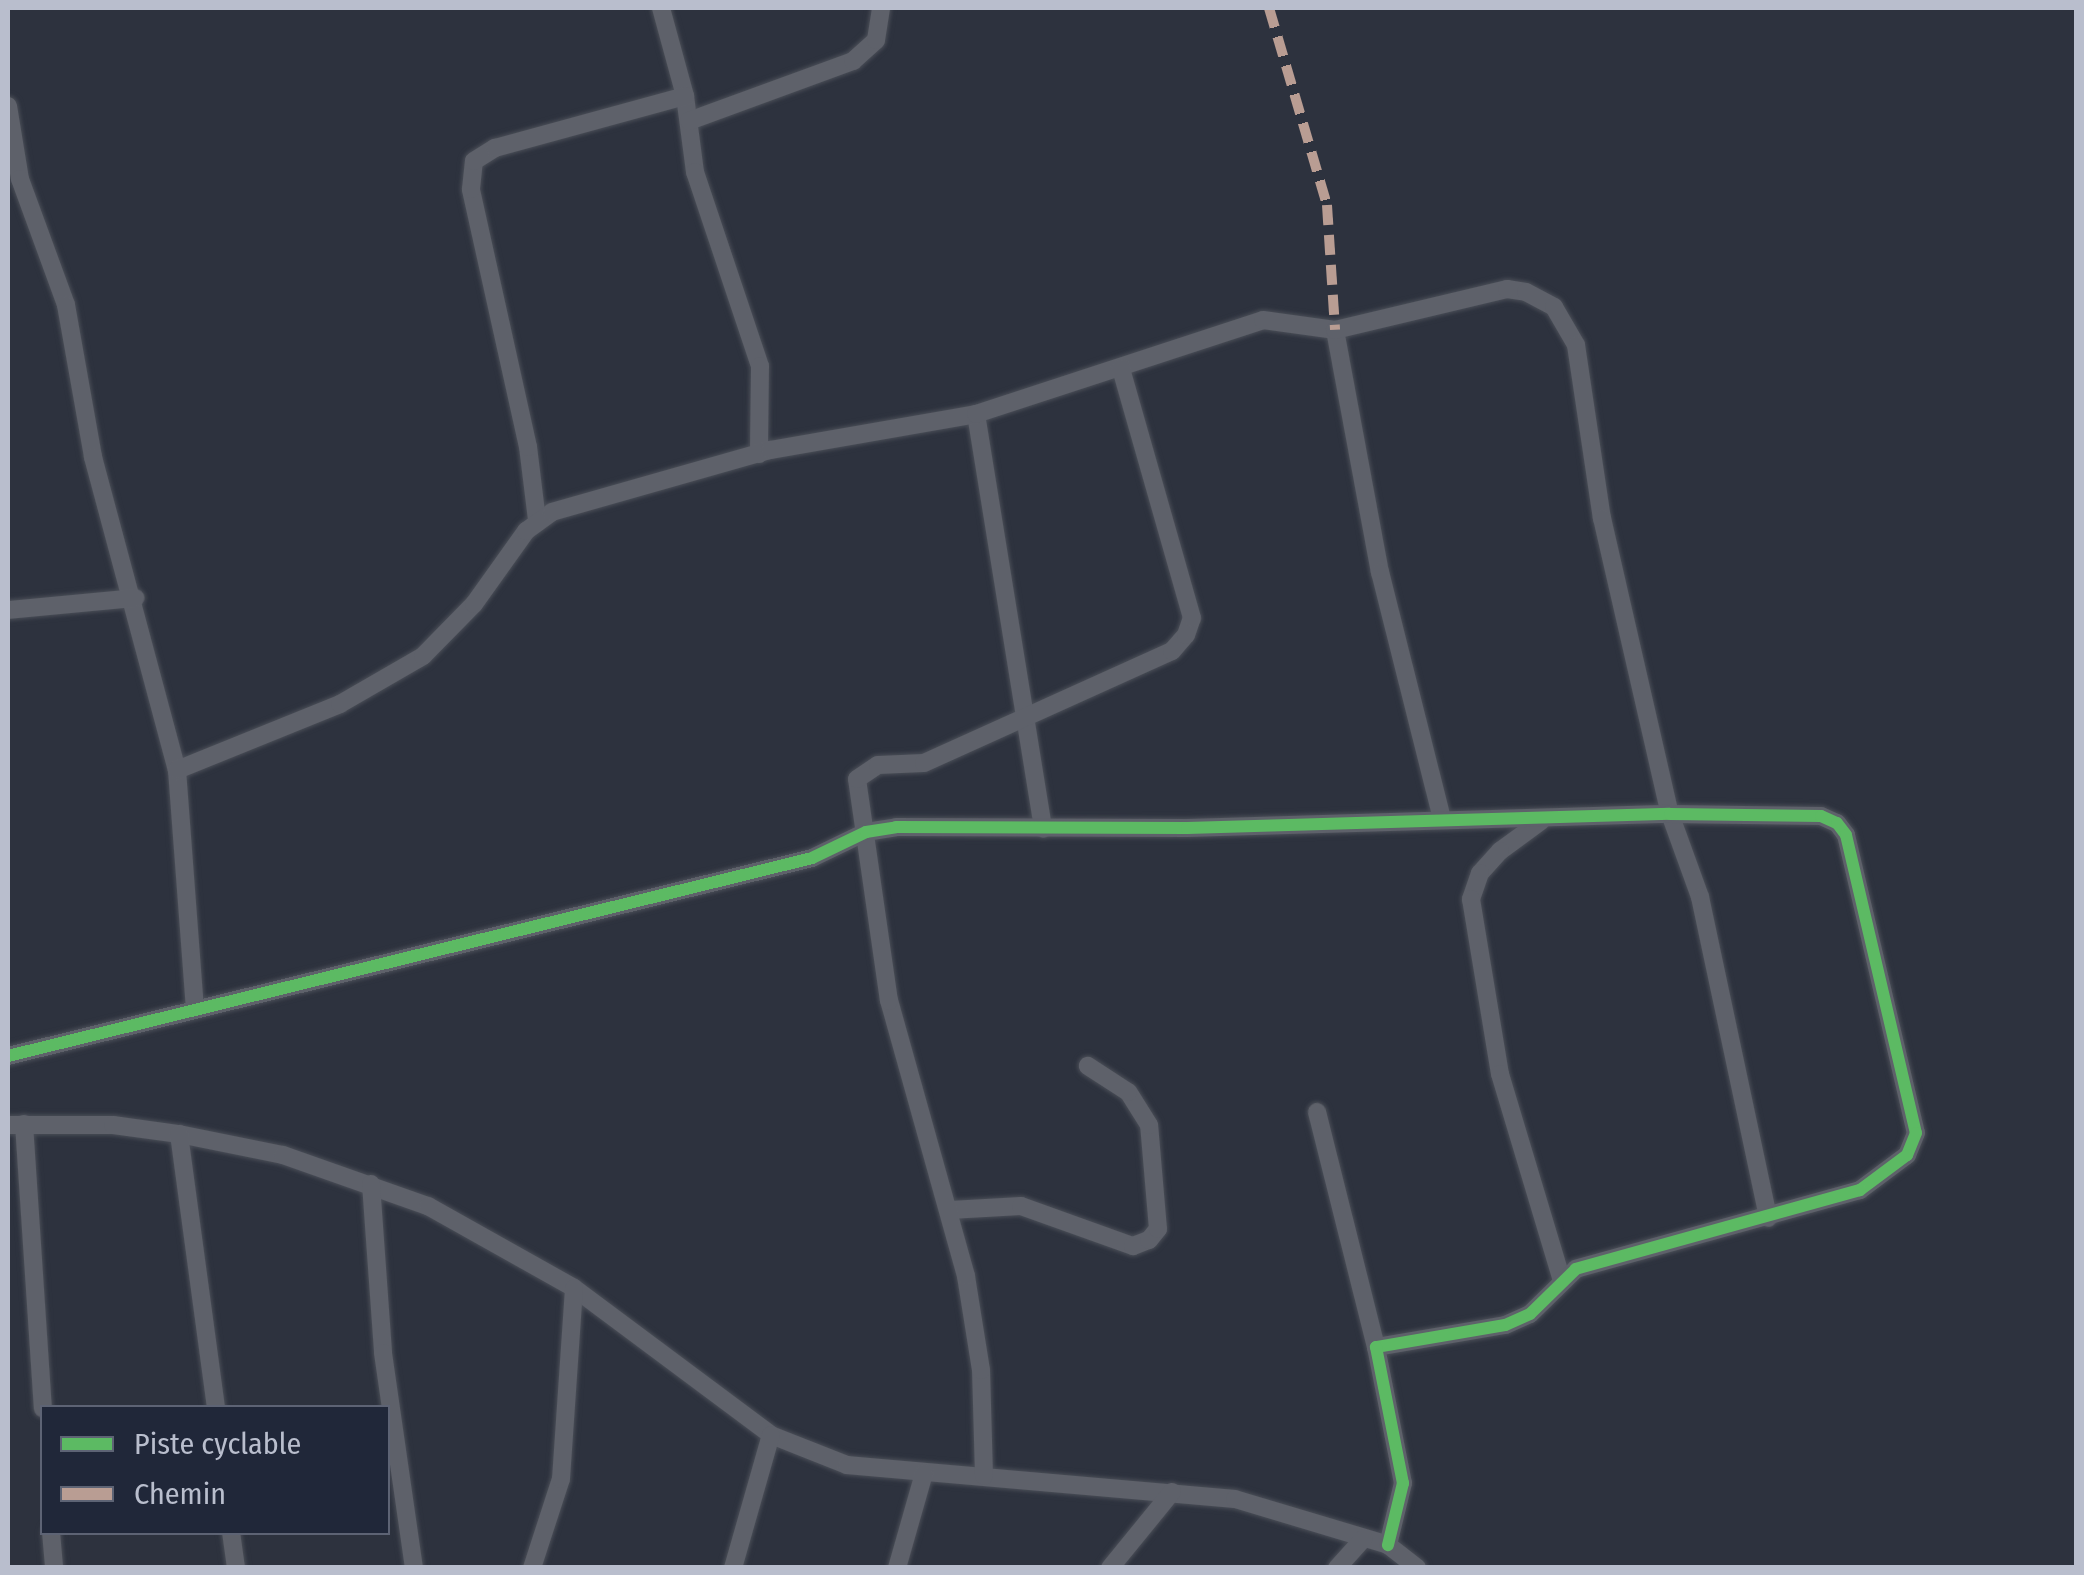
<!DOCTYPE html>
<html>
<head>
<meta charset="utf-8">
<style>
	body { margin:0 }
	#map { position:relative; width:2084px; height:1575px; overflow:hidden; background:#2d323e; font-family:"Fira Sans Condensed",sans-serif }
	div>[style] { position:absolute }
	.roads { filter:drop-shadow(0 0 2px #4a4e57) drop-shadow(0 0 2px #4a4e57) }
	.minor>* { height:18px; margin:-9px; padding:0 9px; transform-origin:9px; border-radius:9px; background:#5e616a }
	.quiet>* { height:10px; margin-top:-5px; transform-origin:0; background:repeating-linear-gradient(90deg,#b99d93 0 20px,transparent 0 30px) }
	.cycleway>* { height:12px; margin:-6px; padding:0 6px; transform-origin:6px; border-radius:6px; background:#5cba63 }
	span { translate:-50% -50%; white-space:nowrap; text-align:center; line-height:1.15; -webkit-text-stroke:8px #202739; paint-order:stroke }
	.frame { position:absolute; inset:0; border:10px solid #b9becd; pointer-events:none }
	.legend { position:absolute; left:40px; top:1405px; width:350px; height:130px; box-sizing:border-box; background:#202739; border:2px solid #5d6374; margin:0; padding:12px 18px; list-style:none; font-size:30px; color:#b9becd }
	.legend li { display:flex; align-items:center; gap:20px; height:50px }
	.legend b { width:50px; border:2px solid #5d6374 }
</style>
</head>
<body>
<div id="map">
	<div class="roads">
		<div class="minor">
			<div style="left:661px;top:8px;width:91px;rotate:74.7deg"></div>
			<div style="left:685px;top:96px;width:77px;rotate:82.5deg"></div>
			<div style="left:695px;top:172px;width:205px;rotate:71.5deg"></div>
			<div style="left:760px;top:366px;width:88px;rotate:90.7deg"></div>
			<div style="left:8px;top:106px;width:74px;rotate:80.7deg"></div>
			<div style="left:20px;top:179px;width:134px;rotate:69.9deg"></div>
			<div style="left:66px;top:305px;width:154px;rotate:79.9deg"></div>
			<div style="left:93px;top:457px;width:324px;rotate:75deg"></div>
			<div style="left:177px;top:770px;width:238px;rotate:85.7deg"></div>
			<div style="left:689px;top:121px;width:175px;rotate:-20.1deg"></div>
			<div style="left:853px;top:61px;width:31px;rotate:-42deg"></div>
			<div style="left:876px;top:40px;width:32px;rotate:-81deg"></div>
			<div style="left:1335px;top:330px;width:246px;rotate:79.5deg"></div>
			<div style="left:1380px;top:572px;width:255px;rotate:75.9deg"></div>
			<div style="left:976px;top:414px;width:420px;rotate:80.8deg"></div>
			<div style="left:537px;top:520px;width:74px;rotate:-97deg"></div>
			<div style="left:528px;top:447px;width:264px;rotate:-102.5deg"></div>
			<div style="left:471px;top:189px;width:28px;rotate:-84deg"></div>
			<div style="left:474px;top:161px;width:25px;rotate:-32deg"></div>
			<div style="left:495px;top:148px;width:197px;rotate:-15.3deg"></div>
			<div style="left:8px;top:610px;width:128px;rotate:-5.4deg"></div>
			<div style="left:177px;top:770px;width:176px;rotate:-22deg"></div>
			<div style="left:340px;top:704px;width:96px;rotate:-30deg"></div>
			<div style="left:423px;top:656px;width:73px;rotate:-45.6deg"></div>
			<div style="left:474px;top:604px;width:90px;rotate:-54.5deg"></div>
			<div style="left:526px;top:531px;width:32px;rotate:-36deg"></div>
			<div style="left:552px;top:512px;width:227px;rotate:-15.9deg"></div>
			<div style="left:770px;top:450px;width:209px;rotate:-9.9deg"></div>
			<div style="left:976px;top:414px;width:302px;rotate:-18.1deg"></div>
			<div style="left:1263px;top:320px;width:73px;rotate:7.9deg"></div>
			<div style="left:1335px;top:330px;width:177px;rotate:-13.4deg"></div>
			<div style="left:1507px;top:289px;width:19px;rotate:9deg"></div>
			<div style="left:1526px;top:292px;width:32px;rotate:28deg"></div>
			<div style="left:1554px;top:307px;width:44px;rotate:59.9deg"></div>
			<div style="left:1576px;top:345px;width:175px;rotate:81.5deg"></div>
			<div style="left:1602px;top:518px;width:304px;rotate:77.1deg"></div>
			<div style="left:1670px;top:814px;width:88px;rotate:70.1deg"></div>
			<div style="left:1700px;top:897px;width:328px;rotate:78deg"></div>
			<div style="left:1541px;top:821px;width:51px;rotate:143.8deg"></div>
			<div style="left:1500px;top:851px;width:30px;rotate:132deg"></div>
			<div style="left:1480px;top:873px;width:28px;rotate:109deg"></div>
			<div style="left:1471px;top:899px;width:177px;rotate:80.6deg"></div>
			<div style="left:1500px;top:1074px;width:212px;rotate:73.3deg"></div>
			<div style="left:8px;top:1056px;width:828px;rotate:-13.83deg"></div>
			<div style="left:812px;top:858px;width:60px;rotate:-25.7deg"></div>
			<div style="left:866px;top:832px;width:30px;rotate:-9deg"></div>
			<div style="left:896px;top:827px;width:291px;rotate:0.2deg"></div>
			<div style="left:1187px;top:828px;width:483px;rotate:-1.7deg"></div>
			<div style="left:1670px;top:814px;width:151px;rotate:0.8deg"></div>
			<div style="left:1821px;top:816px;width:17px;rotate:24deg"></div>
			<div style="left:1837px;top:823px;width:15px;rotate:53deg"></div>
			<div style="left:1846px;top:835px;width:306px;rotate:76.8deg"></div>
			<div style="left:1916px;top:1133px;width:24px;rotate:112deg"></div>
			<div style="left:1907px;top:1155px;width:59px;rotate:143.3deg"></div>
			<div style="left:1860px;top:1190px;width:295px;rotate:164.5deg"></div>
			<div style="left:1576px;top:1269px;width:64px;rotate:135.6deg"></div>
			<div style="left:1530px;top:1314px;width:27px;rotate:156deg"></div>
			<div style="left:1505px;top:1325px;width:131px;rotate:170.3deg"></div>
			<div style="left:1376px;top:1347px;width:139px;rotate:78.8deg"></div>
			<div style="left:1403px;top:1483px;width:64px;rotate:103.6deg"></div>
			<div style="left:1317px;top:1112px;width:242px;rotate:75.9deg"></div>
			<div style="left:24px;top:1124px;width:285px;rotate:86.2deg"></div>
			<div style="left:8px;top:1125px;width:105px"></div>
			<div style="left:113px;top:1125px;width:67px;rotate:7.8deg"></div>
			<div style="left:179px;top:1134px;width:106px;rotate:11.4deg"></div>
			<div style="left:283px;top:1155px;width:154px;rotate:19.4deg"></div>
			<div style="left:428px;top:1206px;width:167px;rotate:29.3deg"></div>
			<div style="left:574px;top:1288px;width:246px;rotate:36.7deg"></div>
			<div style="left:771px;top:1435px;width:82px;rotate:21.5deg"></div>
			<div style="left:847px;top:1465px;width:389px;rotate:5deg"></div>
			<div style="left:1235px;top:1499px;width:160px;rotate:16.7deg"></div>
			<div style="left:1388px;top:1545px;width:37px;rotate:38deg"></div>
			<div style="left:179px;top:1134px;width:276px;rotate:82.3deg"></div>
			<div style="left:371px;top:1184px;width:169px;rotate:85.9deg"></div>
			<div style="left:383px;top:1353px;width:217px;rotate:81.8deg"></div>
			<div style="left:950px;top:1210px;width:71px;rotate:-3.2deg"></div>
			<div style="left:1021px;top:1206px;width:119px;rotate:19.7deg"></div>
			<div style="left:1133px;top:1246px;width:17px;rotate:-21deg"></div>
			<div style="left:1149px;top:1240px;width:14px;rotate:-51deg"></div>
			<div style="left:1158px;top:1229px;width:104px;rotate:-94.9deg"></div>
			<div style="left:1149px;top:1125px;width:39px;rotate:-122deg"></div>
			<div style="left:1128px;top:1092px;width:48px;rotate:-147deg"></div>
			<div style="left:984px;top:1476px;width:106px;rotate:-91.6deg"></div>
			<div style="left:981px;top:1370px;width:95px;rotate:-99.1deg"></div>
			<div style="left:966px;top:1276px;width:286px;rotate:-105.6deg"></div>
			<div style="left:889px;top:1001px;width:224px;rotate:-98.2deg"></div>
			<div style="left:857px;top:779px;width:25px;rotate:-34deg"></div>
			<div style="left:878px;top:765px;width:46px;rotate:-2.5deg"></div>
			<div style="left:924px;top:763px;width:272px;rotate:-24.3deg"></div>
			<div style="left:1172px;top:651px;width:21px;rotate:-49deg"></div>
			<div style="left:1186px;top:635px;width:18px;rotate:-71deg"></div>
			<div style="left:1192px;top:618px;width:260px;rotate:-105.9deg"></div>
			<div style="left:51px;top:1532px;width:36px;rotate:85deg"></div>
			<div style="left:231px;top:1532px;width:36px;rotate:82deg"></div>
			<div style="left:532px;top:1568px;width:94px;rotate:-72deg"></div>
			<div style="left:561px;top:1479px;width:191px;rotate:-86.1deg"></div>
			<div style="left:733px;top:1568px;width:138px;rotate:-74.1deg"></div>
			<div style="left:897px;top:1568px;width:99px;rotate:-74.1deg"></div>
			<div style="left:1110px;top:1568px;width:98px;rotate:-50.8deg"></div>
			<div style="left:1337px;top:1568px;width:40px;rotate:-48deg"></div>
		</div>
	</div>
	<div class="quiet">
		<div style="left:1269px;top:8px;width:205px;rotate:73.6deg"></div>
		<div style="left:1327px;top:205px;width:125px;rotate:86.3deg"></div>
	</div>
	<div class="cycleway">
		<div style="left:8px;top:1056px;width:828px;rotate:-13.83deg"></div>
		<div style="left:812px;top:858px;width:60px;rotate:-25.7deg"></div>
		<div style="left:866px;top:832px;width:30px;rotate:-9deg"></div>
		<div style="left:896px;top:827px;width:291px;rotate:0.2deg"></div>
		<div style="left:1187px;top:828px;width:483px;rotate:-1.7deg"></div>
		<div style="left:1670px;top:814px;width:151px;rotate:0.8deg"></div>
		<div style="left:1821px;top:816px;width:17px;rotate:24deg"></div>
		<div style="left:1837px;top:823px;width:15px;rotate:53deg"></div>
		<div style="left:1846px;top:835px;width:306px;rotate:76.8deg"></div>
		<div style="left:1916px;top:1133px;width:24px;rotate:112deg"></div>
		<div style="left:1907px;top:1155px;width:59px;rotate:143.3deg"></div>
		<div style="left:1860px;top:1190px;width:295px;rotate:164.5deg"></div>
		<div style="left:1576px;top:1269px;width:64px;rotate:135.6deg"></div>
		<div style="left:1530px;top:1314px;width:27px;rotate:156deg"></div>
		<div style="left:1505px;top:1325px;width:131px;rotate:170.3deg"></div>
		<div style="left:1376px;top:1347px;width:139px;rotate:78.8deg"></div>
		<div style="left:1403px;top:1483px;width:64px;rotate:103.6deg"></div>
	</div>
	<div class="frame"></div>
	<ul class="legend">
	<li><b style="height:12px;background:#5cba63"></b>Piste cyclable</li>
	<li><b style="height:12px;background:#b99d93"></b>Chemin</li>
	</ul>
</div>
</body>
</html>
